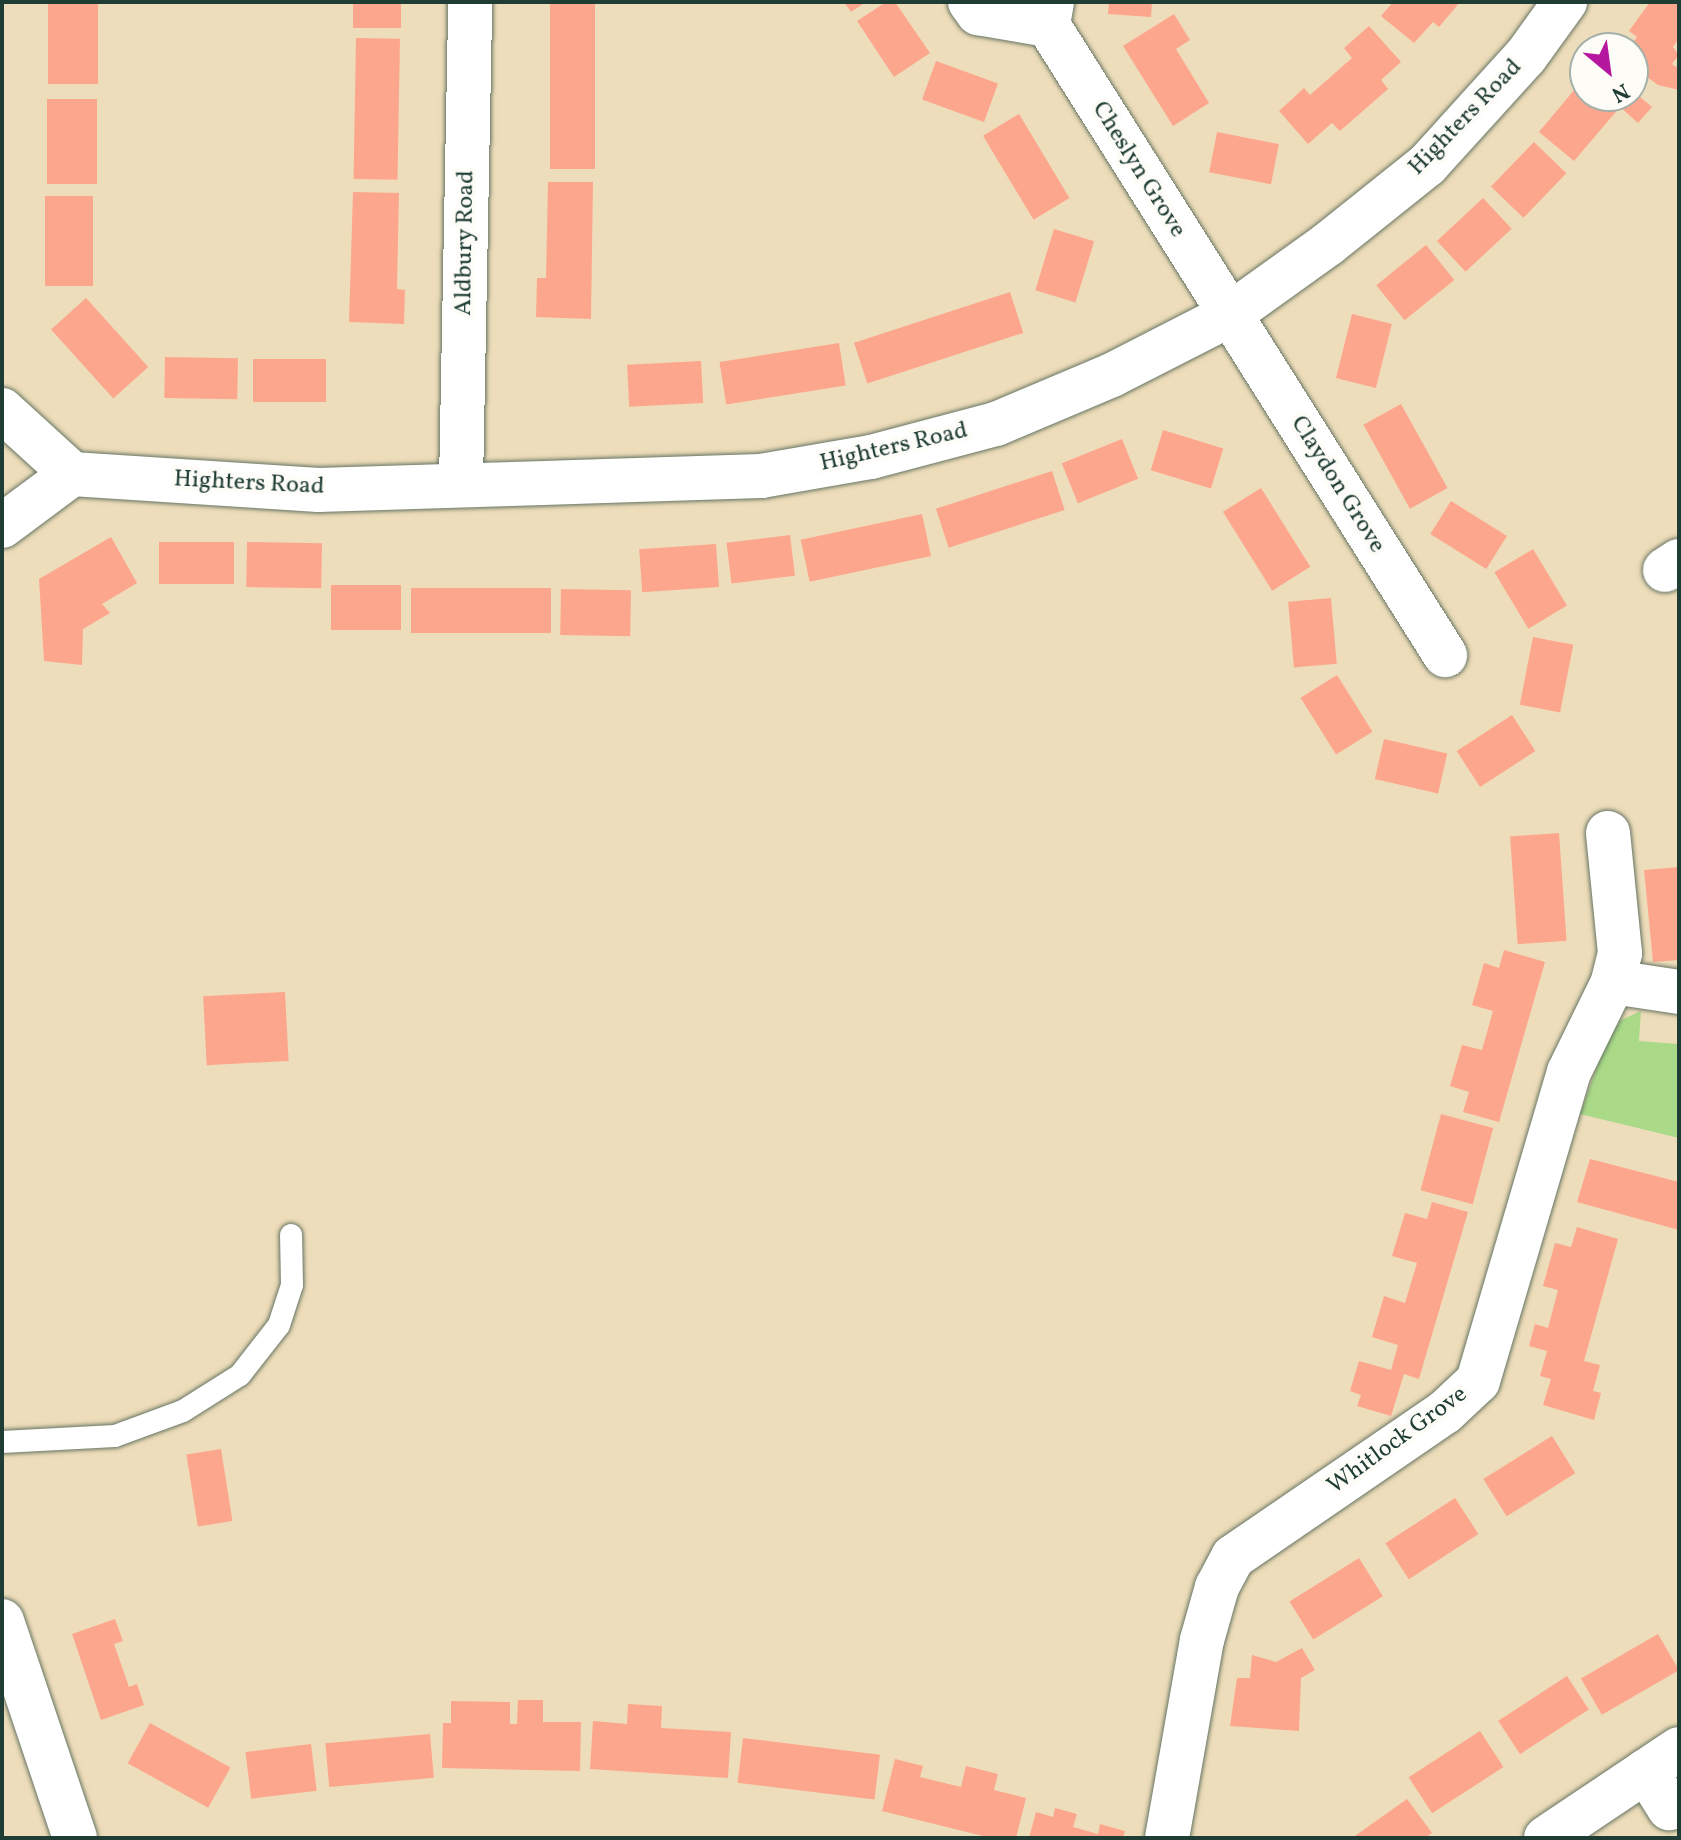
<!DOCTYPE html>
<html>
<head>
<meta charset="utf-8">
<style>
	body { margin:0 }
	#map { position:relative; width:1681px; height:1840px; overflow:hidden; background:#eeddba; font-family:Vollkorn,serif }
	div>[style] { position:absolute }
	.green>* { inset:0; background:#aada88 }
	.building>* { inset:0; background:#fda68e; transform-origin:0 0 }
	.roads { filter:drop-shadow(0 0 2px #677563) drop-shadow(0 0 2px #677563) }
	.service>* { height:22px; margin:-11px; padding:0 11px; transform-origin:11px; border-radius:11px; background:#fff }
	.minor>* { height:44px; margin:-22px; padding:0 22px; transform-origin:22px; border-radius:22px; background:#fff }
	.tertiary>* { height:44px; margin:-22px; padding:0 22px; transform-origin:22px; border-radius:22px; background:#fff }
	span { translate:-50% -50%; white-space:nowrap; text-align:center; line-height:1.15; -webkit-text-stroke:8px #fdfcf7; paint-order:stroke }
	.street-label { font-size:24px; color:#1f3d34 }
	.frame { position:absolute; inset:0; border:4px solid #1f3d34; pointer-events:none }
	.north { position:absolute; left:1569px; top:32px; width:80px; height:80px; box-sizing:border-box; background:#fdfcf7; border:2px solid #a4b0a9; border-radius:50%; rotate:151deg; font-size:22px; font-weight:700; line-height:32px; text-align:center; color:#1f3d34 }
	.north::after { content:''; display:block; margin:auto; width:28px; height:36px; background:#b5179e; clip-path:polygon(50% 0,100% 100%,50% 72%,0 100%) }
</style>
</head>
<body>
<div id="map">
	<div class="green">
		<div style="clip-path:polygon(1641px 1011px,1639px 1041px,1679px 1044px,1679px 1138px,1580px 1114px,1608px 1037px,1621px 1020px)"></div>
	</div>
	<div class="building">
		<div style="left:48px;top:2px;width:50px;height:82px"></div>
		<div style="left:353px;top:2px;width:48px;height:26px"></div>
		<div style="left:550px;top:2px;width:45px;height:167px"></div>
		<div style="clip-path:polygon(844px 2px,866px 2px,851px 12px)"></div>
		<div style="clip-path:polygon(886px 2px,895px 2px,930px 53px,894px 77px,857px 21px)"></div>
		<div style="clip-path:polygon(1109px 2px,1152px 2px,1151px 17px,1108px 14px)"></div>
		<div style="clip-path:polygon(1393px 2px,1460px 2px,1439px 27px,1433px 22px,1414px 43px,1381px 16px)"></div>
		<div style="clip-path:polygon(1650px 2px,1679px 2px,1679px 38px,1673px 47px,1679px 55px,1672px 64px,1679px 69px,1679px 90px,1658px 85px,1633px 67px,1629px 48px,1637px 37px,1629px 31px)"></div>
		<div style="clip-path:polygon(1174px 14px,1190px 40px,1176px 49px,1209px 103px,1173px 126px,1123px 46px)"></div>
		<div style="clip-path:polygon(1369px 26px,1401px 62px,1381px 80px,1388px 89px,1340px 131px,1332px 123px,1308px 144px,1279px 111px,1304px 88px,1310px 95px,1352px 58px,1344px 48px)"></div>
		<div style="left:356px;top:38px;width:44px;height:141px;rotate:1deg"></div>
		<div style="left:936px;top:61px;width:66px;height:41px;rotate:20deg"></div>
		<div style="clip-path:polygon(1585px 77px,1585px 96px,1633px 96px,1633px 91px,1652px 107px,1638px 123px,1620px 107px,1574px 161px,1539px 132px)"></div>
		<div style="left:47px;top:99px;width:50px;height:85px"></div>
		<div style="left:1019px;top:114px;width:98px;height:42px;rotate:59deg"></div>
		<div style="left:1217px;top:132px;width:63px;height:41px;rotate:11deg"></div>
		<div style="left:1534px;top:142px;width:45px;height:62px;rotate:44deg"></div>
		<div style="clip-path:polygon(548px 182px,593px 182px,591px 319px,536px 317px,537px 278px,546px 278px)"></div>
		<div style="clip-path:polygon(353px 192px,399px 193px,397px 289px,405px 290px,404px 324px,349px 322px)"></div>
		<div style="left:45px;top:196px;width:48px;height:90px"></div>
		<div style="left:1483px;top:198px;width:42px;height:63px;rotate:47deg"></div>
		<div style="left:1054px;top:229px;width:42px;height:64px;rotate:17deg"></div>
		<div style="left:1426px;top:245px;width:45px;height:64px;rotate:51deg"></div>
		<div style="left:1010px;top:292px;width:43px;height:164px;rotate:72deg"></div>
		<div style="left:86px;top:298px;width:93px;height:47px;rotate:48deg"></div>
		<div style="left:1352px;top:314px;width:41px;height:66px;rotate:14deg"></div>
		<div style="left:839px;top:343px;width:43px;height:121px;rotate:81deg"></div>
		<div style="left:165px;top:357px;width:73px;height:41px;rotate:1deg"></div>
		<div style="left:253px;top:359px;width:73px;height:43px"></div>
		<div style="left:701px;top:361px;width:42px;height:74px;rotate:87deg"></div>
		<div style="left:1401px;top:404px;width:96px;height:43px;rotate:61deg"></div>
		<div style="left:1163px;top:430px;width:63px;height:42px;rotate:17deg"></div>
		<div style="left:1122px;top:439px;width:43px;height:65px;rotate:68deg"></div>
		<div style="left:1052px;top:471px;width:41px;height:122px;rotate:72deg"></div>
		<div style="left:1261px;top:488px;width:93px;height:45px;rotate:58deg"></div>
		<div style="left:1451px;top:501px;width:66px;height:39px;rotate:32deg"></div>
		<div style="left:922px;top:514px;width:43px;height:124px;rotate:78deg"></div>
		<div style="left:790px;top:535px;width:41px;height:64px;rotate:83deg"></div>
		<div style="clip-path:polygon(111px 537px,137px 583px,102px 604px,110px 613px,83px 629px,82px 665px,44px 661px,39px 579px)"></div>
		<div style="left:159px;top:542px;width:75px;height:42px"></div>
		<div style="left:247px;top:542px;width:75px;height:45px;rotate:1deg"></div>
		<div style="left:716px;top:544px;width:43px;height:77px;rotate:86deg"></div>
		<div style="left:1533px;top:549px;width:66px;height:45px;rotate:59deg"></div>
		<div style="left:331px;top:585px;width:70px;height:45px"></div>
		<div style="left:411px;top:588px;width:140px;height:45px"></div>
		<div style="left:561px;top:589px;width:70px;height:46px;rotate:1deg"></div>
		<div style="left:1331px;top:598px;width:66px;height:43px;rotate:85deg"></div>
		<div style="left:1533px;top:637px;width:41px;height:69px;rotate:11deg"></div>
		<div style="left:1337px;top:675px;width:67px;height:43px;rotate:58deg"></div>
		<div style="left:1512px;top:715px;width:43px;height:66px;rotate:57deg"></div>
		<div style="left:1384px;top:739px;width:65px;height:41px;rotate:13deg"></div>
		<div style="left:1559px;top:833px;width:108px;height:49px;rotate:86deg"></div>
		<div style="clip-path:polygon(1679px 867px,1679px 960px,1653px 962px,1644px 870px)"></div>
		<div style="clip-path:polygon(1504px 950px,1545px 962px,1499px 1122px,1463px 1112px,1469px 1092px,1450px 1086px,1462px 1045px,1482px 1050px,1493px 1011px,1472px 1005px,1484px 963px,1499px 968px)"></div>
		<div style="left:285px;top:992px;width:69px;height:82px;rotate:87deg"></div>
		<div style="left:1441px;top:1114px;width:54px;height:79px;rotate:15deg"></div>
		<div style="clip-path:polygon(1590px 1159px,1679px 1182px,1679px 1230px,1577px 1202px)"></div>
		<div style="clip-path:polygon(1432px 1202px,1468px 1212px,1419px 1379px,1404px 1374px,1391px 1416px,1357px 1406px,1361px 1395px,1350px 1391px,1359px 1361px,1391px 1370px,1398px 1345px,1372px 1337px,1384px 1296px,1405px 1303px,1417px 1263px,1392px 1256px,1405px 1213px,1427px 1219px)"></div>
		<div style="clip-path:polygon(1577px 1227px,1618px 1239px,1584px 1361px,1600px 1365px,1593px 1391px,1601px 1393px,1594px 1420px,1543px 1405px,1551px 1379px,1540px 1376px,1547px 1351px,1529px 1346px,1535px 1324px,1548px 1328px,1558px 1290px,1543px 1286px,1555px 1243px,1571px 1247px)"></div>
		<div style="left:1552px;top:1436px;width:44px;height:81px;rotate:58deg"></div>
		<div style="left:221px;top:1449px;width:73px;height:35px;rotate:81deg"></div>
		<div style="left:1455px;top:1498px;width:43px;height:83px;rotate:57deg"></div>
		<div style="left:1359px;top:1558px;width:45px;height:82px;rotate:58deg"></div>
		<div style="clip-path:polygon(115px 1619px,123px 1641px,114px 1644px,129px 1687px,137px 1684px,144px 1705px,101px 1720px,72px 1634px)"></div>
		<div style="left:1658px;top:1634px;width:42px;height:89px;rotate:60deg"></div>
		<div style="clip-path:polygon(1302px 1648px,1315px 1670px,1301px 1678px,1299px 1731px,1230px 1726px,1237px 1678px,1250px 1678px,1252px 1655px,1276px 1662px)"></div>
		<div style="left:1567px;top:1676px;width:40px;height:82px;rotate:57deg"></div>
		<div style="clip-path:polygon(518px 1700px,543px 1700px,543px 1722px,581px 1722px,580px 1771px,442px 1768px,443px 1723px,451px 1723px,451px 1701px,510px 1702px,510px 1724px,517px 1724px)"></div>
		<div style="clip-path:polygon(628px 1704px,662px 1706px,661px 1728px,731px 1732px,728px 1778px,590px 1769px,593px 1721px,627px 1724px)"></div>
		<div style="left:150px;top:1723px;width:92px;height:46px;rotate:29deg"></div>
		<div style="left:1480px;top:1731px;width:43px;height:85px;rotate:57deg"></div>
		<div style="left:430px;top:1734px;width:44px;height:105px;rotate:85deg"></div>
		<div style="left:743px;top:1738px;width:138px;height:45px;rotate:7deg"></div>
		<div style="left:311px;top:1744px;width:47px;height:66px;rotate:83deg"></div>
		<div style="clip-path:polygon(895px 1759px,923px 1766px,920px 1777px,961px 1787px,966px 1766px,998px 1774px,994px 1790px,1026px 1798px,1016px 1838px,991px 1838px,882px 1811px)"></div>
		<div style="clip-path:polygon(1407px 1799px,1432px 1833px,1425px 1838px,1352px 1838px)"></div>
		<div style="clip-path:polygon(1055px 1808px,1077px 1814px,1073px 1827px,1098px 1834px,1100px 1824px,1125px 1831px,1123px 1838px,1029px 1838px,1036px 1812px,1053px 1817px)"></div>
	</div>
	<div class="roads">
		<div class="service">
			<div style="left:2px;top:1442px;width:113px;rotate:-3deg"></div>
			<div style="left:115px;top:1436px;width:72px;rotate:-20.2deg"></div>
			<div style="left:183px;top:1411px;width:67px;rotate:-32.3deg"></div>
			<div style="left:240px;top:1375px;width:63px;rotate:-52deg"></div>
			<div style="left:279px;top:1325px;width:42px;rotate:-72deg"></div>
			<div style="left:292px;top:1285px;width:50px;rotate:-91.1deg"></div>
		</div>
		<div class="minor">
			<div style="left:970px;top:2px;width:14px;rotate:54deg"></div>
			<div style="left:978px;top:13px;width:71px;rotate:9.7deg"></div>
			<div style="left:1052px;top:2px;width:23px;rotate:100deg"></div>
			<div style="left:1048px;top:25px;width:745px;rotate:57.78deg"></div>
			<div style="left:2px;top:410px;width:95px;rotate:42.4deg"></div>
			<div style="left:461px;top:484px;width:482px;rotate:-88.9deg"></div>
			<div style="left:2px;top:526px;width:87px;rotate:-36.6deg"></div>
			<div style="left:72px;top:474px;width:247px;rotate:3.7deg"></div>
			<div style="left:318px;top:490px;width:443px;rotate:-1.8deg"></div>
			<div style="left:761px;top:476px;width:112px;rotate:-9.8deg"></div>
			<div style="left:871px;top:457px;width:129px;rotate:-14.8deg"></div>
			<div style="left:996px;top:424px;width:126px;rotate:-22.9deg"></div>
			<div style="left:1112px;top:375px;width:131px;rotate:-27.1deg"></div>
			<div style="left:1229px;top:315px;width:122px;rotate:-35.6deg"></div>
			<div style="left:1328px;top:244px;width:127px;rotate:-38.6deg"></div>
			<div style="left:1427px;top:165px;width:147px;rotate:-47.8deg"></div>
			<div style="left:1526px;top:56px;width:67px;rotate:-54.2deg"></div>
			<div style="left:1665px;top:570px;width:17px;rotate:-33deg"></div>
			<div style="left:1608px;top:833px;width:121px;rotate:84.3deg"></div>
			<div style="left:1620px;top:953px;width:30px;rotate:104deg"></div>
			<div style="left:1646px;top:1771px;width:44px;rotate:58.1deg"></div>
			<div style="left:1167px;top:1838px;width:201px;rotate:-80deg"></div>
			<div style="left:1202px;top:1640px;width:55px;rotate:-74.2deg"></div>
			<div style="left:1217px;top:1587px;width:34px;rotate:-62deg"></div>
			<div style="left:1233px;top:1557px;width:257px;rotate:-34.4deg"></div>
			<div style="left:1445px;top:1412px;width:45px;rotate:-43.2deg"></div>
			<div style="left:1478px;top:1381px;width:322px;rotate:-73.6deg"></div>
			<div style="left:1569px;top:1072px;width:100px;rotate:-63.9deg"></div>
			<div style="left:1613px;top:982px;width:67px;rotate:8.6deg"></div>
			<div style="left:1546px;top:1838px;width:160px;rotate:-33.8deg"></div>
		</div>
		<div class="tertiary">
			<div style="left:2px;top:1621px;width:229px;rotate:71.4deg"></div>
		</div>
	</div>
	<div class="street-label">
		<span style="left:1466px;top:118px;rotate:-46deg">Highters Road</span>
		<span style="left:1138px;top:170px;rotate:58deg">Cheslyn Grove</span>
		<span style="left:466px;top:243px;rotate:-89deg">Aldbury Road</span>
		<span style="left:894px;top:448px;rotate:-13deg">Highters Road</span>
		<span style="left:249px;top:484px;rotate:3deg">Highters Road</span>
		<span style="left:1337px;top:485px;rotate:58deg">Claydon Grove</span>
		<span style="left:1398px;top:1441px;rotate:-36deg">Whitlock Grove</span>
	</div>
	<div class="frame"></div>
	<div class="north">N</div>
</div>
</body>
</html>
